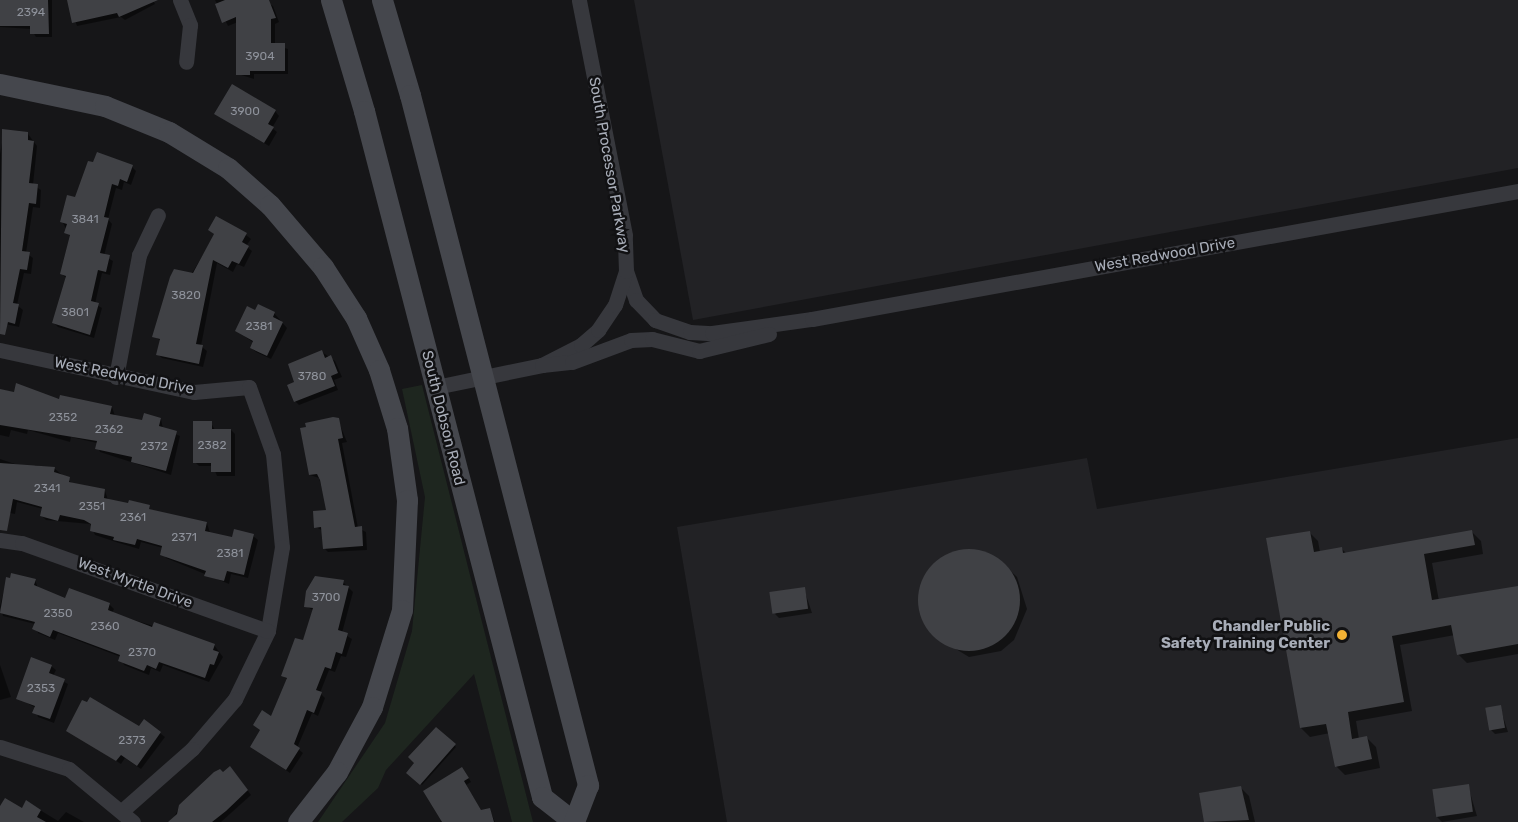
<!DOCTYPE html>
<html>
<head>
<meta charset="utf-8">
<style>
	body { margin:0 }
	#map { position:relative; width:1518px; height:822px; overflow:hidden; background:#161618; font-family:Rubik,sans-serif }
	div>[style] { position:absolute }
	.built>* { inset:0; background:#222225 }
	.green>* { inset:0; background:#1e261f }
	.shadow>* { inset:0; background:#0007 }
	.building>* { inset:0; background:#404145; transform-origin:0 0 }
	.round { border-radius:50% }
	.street>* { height:15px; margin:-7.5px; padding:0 7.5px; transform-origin:7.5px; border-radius:7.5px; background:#37383d }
	.secondary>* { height:21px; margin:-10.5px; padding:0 10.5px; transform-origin:10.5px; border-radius:10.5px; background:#45474d }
	.dots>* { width:16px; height:16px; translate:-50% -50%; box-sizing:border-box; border:3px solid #111113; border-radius:50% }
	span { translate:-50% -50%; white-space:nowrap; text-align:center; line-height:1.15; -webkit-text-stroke:5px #111113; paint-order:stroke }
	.number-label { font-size:12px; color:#8e929b }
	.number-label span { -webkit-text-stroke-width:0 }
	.street-label { font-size:15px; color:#a8adb8 }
	.poi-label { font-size:15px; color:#a8adb8; font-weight:700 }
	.right { translate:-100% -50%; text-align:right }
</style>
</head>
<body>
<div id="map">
	<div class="built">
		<div style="clip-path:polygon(634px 0,1518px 0,1518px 168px,693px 320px)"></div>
		<div style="clip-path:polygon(1518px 438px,1518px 822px,727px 822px,677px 527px,1087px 458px,1097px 509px)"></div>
	</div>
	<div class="green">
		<div style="clip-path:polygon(422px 385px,471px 579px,533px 822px,512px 822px,474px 674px,386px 770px,378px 788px,342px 822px,318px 822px,385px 723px,412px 631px,425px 497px,402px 389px)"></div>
	</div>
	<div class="shadow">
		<div style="clip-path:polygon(0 0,52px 0,52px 37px,36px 37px,31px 29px,0 27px)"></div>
		<div style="clip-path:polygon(68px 0,153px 0,155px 4px,125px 20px,121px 17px,77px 26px)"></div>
		<div style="clip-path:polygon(215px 0,262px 0,273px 6px,279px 22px,275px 24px,275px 45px,288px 49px,288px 74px,254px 74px,254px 79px,238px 74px,238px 22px,228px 26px)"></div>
		<div style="clip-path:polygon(275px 111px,279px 116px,272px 128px,277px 132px,269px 146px,216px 114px)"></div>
		<div style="clip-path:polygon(4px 131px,28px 134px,37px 146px,33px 185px,41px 190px,40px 208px,33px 207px,26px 253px,33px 258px,31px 274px,24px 273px,17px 305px,23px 310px,19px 327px,0 323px,0 154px)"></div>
		<div style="clip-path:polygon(132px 167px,136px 171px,131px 185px,124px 182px,122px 190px,116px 188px,108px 219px,112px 224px,104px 256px,113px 261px,110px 275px,102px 273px,95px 304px,102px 308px,94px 338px,58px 327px,54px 323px,67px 279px,62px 274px,71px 238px,62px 221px,75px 199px)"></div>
		<div style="clip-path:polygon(216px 218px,246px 235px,251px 239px,246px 246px,252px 251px,244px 267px,237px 264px,233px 272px,217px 263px,201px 346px,207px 351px,203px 367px,162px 358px,158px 354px,161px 341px,154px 336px,215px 235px,210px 230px)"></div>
		<div style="clip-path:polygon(256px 312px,274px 313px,287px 328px,271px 359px,256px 352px,252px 348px,254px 343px,237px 331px)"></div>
		<div style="clip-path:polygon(322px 352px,335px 361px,342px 377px,334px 380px,338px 390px,299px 405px,295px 401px,296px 383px)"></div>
		<div style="clip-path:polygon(0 390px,112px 407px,115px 416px,143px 422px,161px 419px,163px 429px,180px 436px,171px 475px,100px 452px,97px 443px,71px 437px,70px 442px,28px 430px,27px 434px,11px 430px,9px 437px,0 435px)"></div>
		<div style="clip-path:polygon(338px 420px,347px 442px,342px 443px,358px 528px,366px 532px,367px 550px,328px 552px,324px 548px,323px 531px,316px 527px,328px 512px,319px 478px,310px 475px)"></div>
		<div style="clip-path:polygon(211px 423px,215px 430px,231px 430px,235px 434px,235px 476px,217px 476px,213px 466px,199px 466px,195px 462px)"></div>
		<div style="clip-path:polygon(0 459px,33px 470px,35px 465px,55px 469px,73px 484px,105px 491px,108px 500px,207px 523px,210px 533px,233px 539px,253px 536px,258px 540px,248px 578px,231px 574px,229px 584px,166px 558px,163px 548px,141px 542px,139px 549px,119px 543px,95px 535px,90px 524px,46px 520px,41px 515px,43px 509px,17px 502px,15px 514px,0 511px)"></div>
		<div style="clip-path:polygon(1309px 532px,1318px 541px,1320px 552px,1342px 549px,1347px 554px,1472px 532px,1481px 541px,1483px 554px,1432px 563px,1439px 601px,1518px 587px,1518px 654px,1467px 663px,1458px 654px,1455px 635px,1400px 645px,1412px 711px,1356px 721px,1359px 739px,1367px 738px,1376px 747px,1380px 768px,1345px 775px,1336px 766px,1330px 733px,1310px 737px,1301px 728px)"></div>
		<div style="clip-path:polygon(981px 551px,997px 558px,1017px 577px,1027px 609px,1014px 640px,1001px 651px,969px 657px,933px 635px,919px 606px,919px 590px,935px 563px,948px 554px)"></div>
		<div style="clip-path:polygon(7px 579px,35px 580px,38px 588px,66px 600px,109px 604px,114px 609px,112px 613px,214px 645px,223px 657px,209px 682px,163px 665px,160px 672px,151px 668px,149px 675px,124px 665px,121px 657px,58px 633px,55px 640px,38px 633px,35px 624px,3px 616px,0 606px)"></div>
		<div style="clip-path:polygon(343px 582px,353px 592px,342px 633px,352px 639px,346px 657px,341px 656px,335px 672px,329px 670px,320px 693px,325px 698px,318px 716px,312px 713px,297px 748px,303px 753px,290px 773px,252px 747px,261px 731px,255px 725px,272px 718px,288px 680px,283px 676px,304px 642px,314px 611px,306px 606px)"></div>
		<div style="clip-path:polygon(804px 589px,812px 613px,779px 618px,775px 614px)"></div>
		<div style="clip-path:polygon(0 665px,11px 697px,0 700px)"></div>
		<div style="clip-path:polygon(51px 666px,56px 670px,53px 676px,68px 684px,54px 723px,38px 717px,36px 708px,18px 698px)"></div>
		<div style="clip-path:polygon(1500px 707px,1508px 732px,1495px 734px,1491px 730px)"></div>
		<div style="clip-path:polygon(144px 721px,165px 737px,141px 769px,125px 758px,121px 764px,68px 730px,140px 728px)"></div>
		<div style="clip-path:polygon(436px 729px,456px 747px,422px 785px,408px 773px)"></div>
		<div style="clip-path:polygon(234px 772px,251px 795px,221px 822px,177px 822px,173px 819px,180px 806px,223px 774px)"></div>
		<div style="clip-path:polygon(465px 772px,471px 782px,466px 785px,482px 812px,490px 810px,495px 822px,440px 822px)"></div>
		<div style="clip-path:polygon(1468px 786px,1477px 816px,1442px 822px,1437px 817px)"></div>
		<div style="clip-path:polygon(1240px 787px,1249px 796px,1255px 822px,1205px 822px,1200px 794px)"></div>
		<div style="clip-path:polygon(27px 802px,58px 821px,66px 812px,84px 822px,0 822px,0 809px,22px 810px)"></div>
	</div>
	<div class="building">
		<div style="clip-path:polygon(0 0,48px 0,49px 34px,30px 34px,30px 26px,0 26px)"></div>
		<div style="clip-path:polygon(67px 0,158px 0,119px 17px,117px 13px,72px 23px)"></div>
		<div style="clip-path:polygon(225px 0,269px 0,276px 18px,271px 19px,271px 43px,285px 43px,285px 71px,250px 71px,250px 75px,236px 75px,236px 17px,222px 23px,215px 4px)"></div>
		<div style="clip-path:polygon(232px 84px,276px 110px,268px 124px,274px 127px,264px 143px,214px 114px)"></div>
		<div style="clip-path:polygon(2px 129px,28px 132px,28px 140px,34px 141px,29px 183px,38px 184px,36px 204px,29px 203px,22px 251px,30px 252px,27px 270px,20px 269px,13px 303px,19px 304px,15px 324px,8px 322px,5px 335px,0 334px)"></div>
		<div style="clip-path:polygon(97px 152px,133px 165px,127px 182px,120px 179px,118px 186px,112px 184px,104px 217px,109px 218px,100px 253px,110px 255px,106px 272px,98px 270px,91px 301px,99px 303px,90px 335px,52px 323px,66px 276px,60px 274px,70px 235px,64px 233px,67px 224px,60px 222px,67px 195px,75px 197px,88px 161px,93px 162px)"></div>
		<div style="clip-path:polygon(216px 216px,247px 233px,242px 242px,249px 246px,239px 264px,232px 261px,228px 268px,213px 260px,196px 344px,203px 345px,199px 364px,156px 355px,160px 339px,152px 337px,170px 277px,174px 269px,193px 273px,214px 234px,208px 230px)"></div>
		<div style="clip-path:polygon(258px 304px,275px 312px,273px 317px,283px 322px,267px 356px,250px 348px,253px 341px,235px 331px,247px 306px,255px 310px)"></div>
		<div style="clip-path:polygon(322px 350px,325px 358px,331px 355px,338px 373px,331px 376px,335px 386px,294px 402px,287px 385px,294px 382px,288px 364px)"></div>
		<div style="clip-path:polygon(16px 383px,59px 399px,60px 395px,112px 406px,110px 414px,142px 420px,144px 413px,161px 418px,159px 426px,177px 431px,166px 471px,131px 462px,132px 457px,95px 449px,97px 441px,0 425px,0 389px,14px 392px)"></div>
		<div style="clip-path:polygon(333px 417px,339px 418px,343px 438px,338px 439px,355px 527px,362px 526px,363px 546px,323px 549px,321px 527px,314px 528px,313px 511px,326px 510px,320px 480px,317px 474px,309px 475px,300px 428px,306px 427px,305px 423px)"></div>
		<div style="clip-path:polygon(193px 421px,212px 421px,212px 429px,231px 429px,231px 472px,211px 472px,211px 463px,193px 463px)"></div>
		<div style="clip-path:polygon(0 463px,55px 467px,54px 472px,70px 477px,69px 482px,105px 489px,104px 498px,128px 503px,129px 500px,150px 505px,149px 509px,207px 522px,205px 531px,232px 537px,234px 529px,254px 534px,244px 575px,227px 571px,224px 581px,204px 576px,206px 571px,160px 555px,162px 546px,137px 539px,135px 545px,113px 540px,114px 537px,90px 531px,91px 524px,84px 520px,60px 515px,58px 521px,40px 516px,42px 507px,13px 499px,7px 531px,0 530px)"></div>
		<div style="clip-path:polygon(1472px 530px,1475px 545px,1424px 554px,1432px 600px,1518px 586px,1518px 644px,1457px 655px,1451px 625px,1392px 636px,1404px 702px,1348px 712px,1352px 739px,1367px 736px,1372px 759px,1335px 767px,1326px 724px,1300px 728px,1266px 538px,1310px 531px,1314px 552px,1342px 547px,1343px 553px)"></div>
		<div class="round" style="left:918px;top:549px;width:102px;height:102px"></div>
		<div style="clip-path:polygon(11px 573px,36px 579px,34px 585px,65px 598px,69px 588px,110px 603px,108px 610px,152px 627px,154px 622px,215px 644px,213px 650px,219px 652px,214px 665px,210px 664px,205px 678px,159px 662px,156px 669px,147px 665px,144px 671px,118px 661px,120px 655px,69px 636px,53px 630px,50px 637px,32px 629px,35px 622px,0 613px,6px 577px,10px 578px)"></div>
		<div style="clip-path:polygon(315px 576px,344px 580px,343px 585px,349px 586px,338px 630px,348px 633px,342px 654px,336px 652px,331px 669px,325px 667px,316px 690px,322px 692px,314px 713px,307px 710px,294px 744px,300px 748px,286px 770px,250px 747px,260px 730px,253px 725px,262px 710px,271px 716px,287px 678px,281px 676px,295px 638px,303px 640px,313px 608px,304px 607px,306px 591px)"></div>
		<div style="left:805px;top:587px;width:22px;height:36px;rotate:82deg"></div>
		<div style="clip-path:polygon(31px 657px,52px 665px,49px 673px,65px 679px,50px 719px,32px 713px,35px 706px,16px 699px)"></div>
		<div style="clip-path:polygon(90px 697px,139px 726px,144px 719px,161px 732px,137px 766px,121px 755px,116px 761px,66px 731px,82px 700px,87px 702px)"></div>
		<div style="left:1501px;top:705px;width:23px;height:16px;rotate:80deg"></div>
		<div style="clip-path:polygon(436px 727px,456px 744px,420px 785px,406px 773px,414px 763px,408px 757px)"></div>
		<div style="clip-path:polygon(230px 766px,248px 790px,226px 811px,212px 822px,168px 822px,177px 814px,179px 805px,214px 772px,220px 769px,223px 772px)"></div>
		<div style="clip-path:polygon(462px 767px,469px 778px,464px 781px,481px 810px,490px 808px,494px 822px,442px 822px,423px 791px)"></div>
		<div style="left:1469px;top:784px;width:28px;height:37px;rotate:82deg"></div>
		<div style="clip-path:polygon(1241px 786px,1249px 820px,1204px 822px,1199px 793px)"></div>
		<div style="clip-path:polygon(5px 798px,22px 808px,26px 800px,41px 810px,37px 817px,46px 822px,0 822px,0 806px)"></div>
	</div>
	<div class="street">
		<div style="left:180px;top:0;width:27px;rotate:68deg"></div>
		<div style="left:190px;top:25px;width:37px;rotate:96deg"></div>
		<div style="left:626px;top:271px;width:31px;rotate:71deg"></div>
		<div style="left:636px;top:300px;width:28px;rotate:46deg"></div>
		<div style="left:655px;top:320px;width:37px;rotate:19deg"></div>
		<div style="left:690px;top:332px;width:22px;rotate:3deg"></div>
		<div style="left:712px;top:333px;width:101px;rotate:-8deg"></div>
		<div style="left:812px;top:319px;width:718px;rotate:-10.28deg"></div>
		<div style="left:0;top:350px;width:198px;rotate:12.2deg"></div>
		<div style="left:194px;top:392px;width:55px;rotate:-5.2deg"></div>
		<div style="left:249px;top:387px;width:71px;rotate:70.3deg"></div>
		<div style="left:273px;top:454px;width:93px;rotate:84.5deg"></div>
		<div style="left:282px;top:547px;width:85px;rotate:99.5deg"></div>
		<div style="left:268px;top:631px;width:76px;rotate:115.9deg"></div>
		<div style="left:235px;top:699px;width:66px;rotate:130.7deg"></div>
		<div style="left:192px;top:749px;width:92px;rotate:138.5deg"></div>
		<div style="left:542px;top:365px;width:44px;rotate:-27.1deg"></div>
		<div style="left:581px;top:345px;width:23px;rotate:-41deg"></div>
		<div style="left:598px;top:330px;width:30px;rotate:-56deg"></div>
		<div style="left:615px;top:305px;width:36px;rotate:-72deg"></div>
		<div style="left:626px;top:271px;width:36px;rotate:-92deg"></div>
		<div style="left:625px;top:235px;width:239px;rotate:-101.1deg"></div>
		<div style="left:116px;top:377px;width:124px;rotate:-79.3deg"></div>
		<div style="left:139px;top:255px;width:44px;rotate:-64.6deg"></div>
		<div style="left:436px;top:387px;width:108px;rotate:-11.7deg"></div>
		<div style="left:542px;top:365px;width:30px;rotate:-6deg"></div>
		<div style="left:572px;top:362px;width:63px;rotate:-20.4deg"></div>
		<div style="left:631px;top:340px;width:21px;rotate:-3deg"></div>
		<div style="left:652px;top:339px;width:49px;rotate:14.3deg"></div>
		<div style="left:699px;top:351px;width:72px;rotate:-13.7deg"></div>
		<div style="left:0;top:540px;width:22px;rotate:8deg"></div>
		<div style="left:22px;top:543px;width:261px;rotate:19.7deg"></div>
		<div style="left:0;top:747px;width:72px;rotate:17.7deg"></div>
		<div style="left:69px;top:769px;width:83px;rotate:39.6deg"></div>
	</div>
	<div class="secondary">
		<div style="left:331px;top:0;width:116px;rotate:73.4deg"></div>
		<div style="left:364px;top:111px;width:709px;rotate:75.45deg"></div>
		<div style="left:542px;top:797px;width:41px;rotate:38deg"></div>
		<div style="left:382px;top:0;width:99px;rotate:73.6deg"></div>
		<div style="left:410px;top:95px;width:713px;rotate:75.53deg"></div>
		<div style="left:588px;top:785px;width:40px;rotate:111deg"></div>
		<div style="left:0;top:84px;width:107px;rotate:11.8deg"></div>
		<div style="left:105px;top:106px;width:69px;rotate:22.1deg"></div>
		<div style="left:169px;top:132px;width:69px;rotate:31.4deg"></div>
		<div style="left:228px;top:168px;width:56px;rotate:41.4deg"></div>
		<div style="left:270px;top:205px;width:82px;rotate:49.5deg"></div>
		<div style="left:323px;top:267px;width:61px;rotate:57.1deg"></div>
		<div style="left:356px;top:318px;width:57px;rotate:66.1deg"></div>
		<div style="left:379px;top:370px;width:61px;rotate:72.8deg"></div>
		<div style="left:397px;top:428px;width:73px;rotate:82.1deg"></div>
		<div style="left:407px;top:500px;width:110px;rotate:92.6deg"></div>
		<div style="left:402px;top:610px;width:102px;rotate:107.2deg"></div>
		<div style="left:372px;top:707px;width:74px;rotate:118.3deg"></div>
		<div style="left:337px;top:772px;width:63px;rotate:128deg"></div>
	</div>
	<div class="dots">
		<div style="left:1342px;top:635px;background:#f2b134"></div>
	</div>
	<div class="number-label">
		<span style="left:31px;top:13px">2394</span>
		<span style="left:260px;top:57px">3904</span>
		<span style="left:245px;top:112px">3900</span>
		<span style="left:85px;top:220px">3841</span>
		<span style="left:186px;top:296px">3820</span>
		<span style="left:75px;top:313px">3801</span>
		<span style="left:259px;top:327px">2381</span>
		<span style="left:312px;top:377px">3780</span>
		<span style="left:63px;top:418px">2352</span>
		<span style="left:109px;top:430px">2362</span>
		<span style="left:212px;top:446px">2382</span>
		<span style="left:154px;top:447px">2372</span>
		<span style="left:47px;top:489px">2341</span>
		<span style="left:92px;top:507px">2351</span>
		<span style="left:133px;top:518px">2361</span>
		<span style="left:184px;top:538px">2371</span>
		<span style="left:230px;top:554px">2381</span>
		<span style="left:326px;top:598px">3700</span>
		<span style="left:58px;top:614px">2350</span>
		<span style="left:105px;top:627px">2360</span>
		<span style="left:142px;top:653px">2370</span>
		<span style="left:41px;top:689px">2353</span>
		<span style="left:132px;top:741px">2373</span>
	</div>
	<div class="street-label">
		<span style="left:609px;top:165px;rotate:80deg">South Processor Parkway</span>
		<span style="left:1165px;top:255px;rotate:-10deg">West Redwood Drive</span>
		<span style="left:124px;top:376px;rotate:11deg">West Redwood Drive</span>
		<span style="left:443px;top:418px;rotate:76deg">South Dobson Road</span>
		<span style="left:135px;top:583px;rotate:20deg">West Myrtle Drive</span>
	</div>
	<div class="poi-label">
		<span class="right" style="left:1330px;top:635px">Chandler Public<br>Safety Training Center</span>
	</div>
</div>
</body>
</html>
